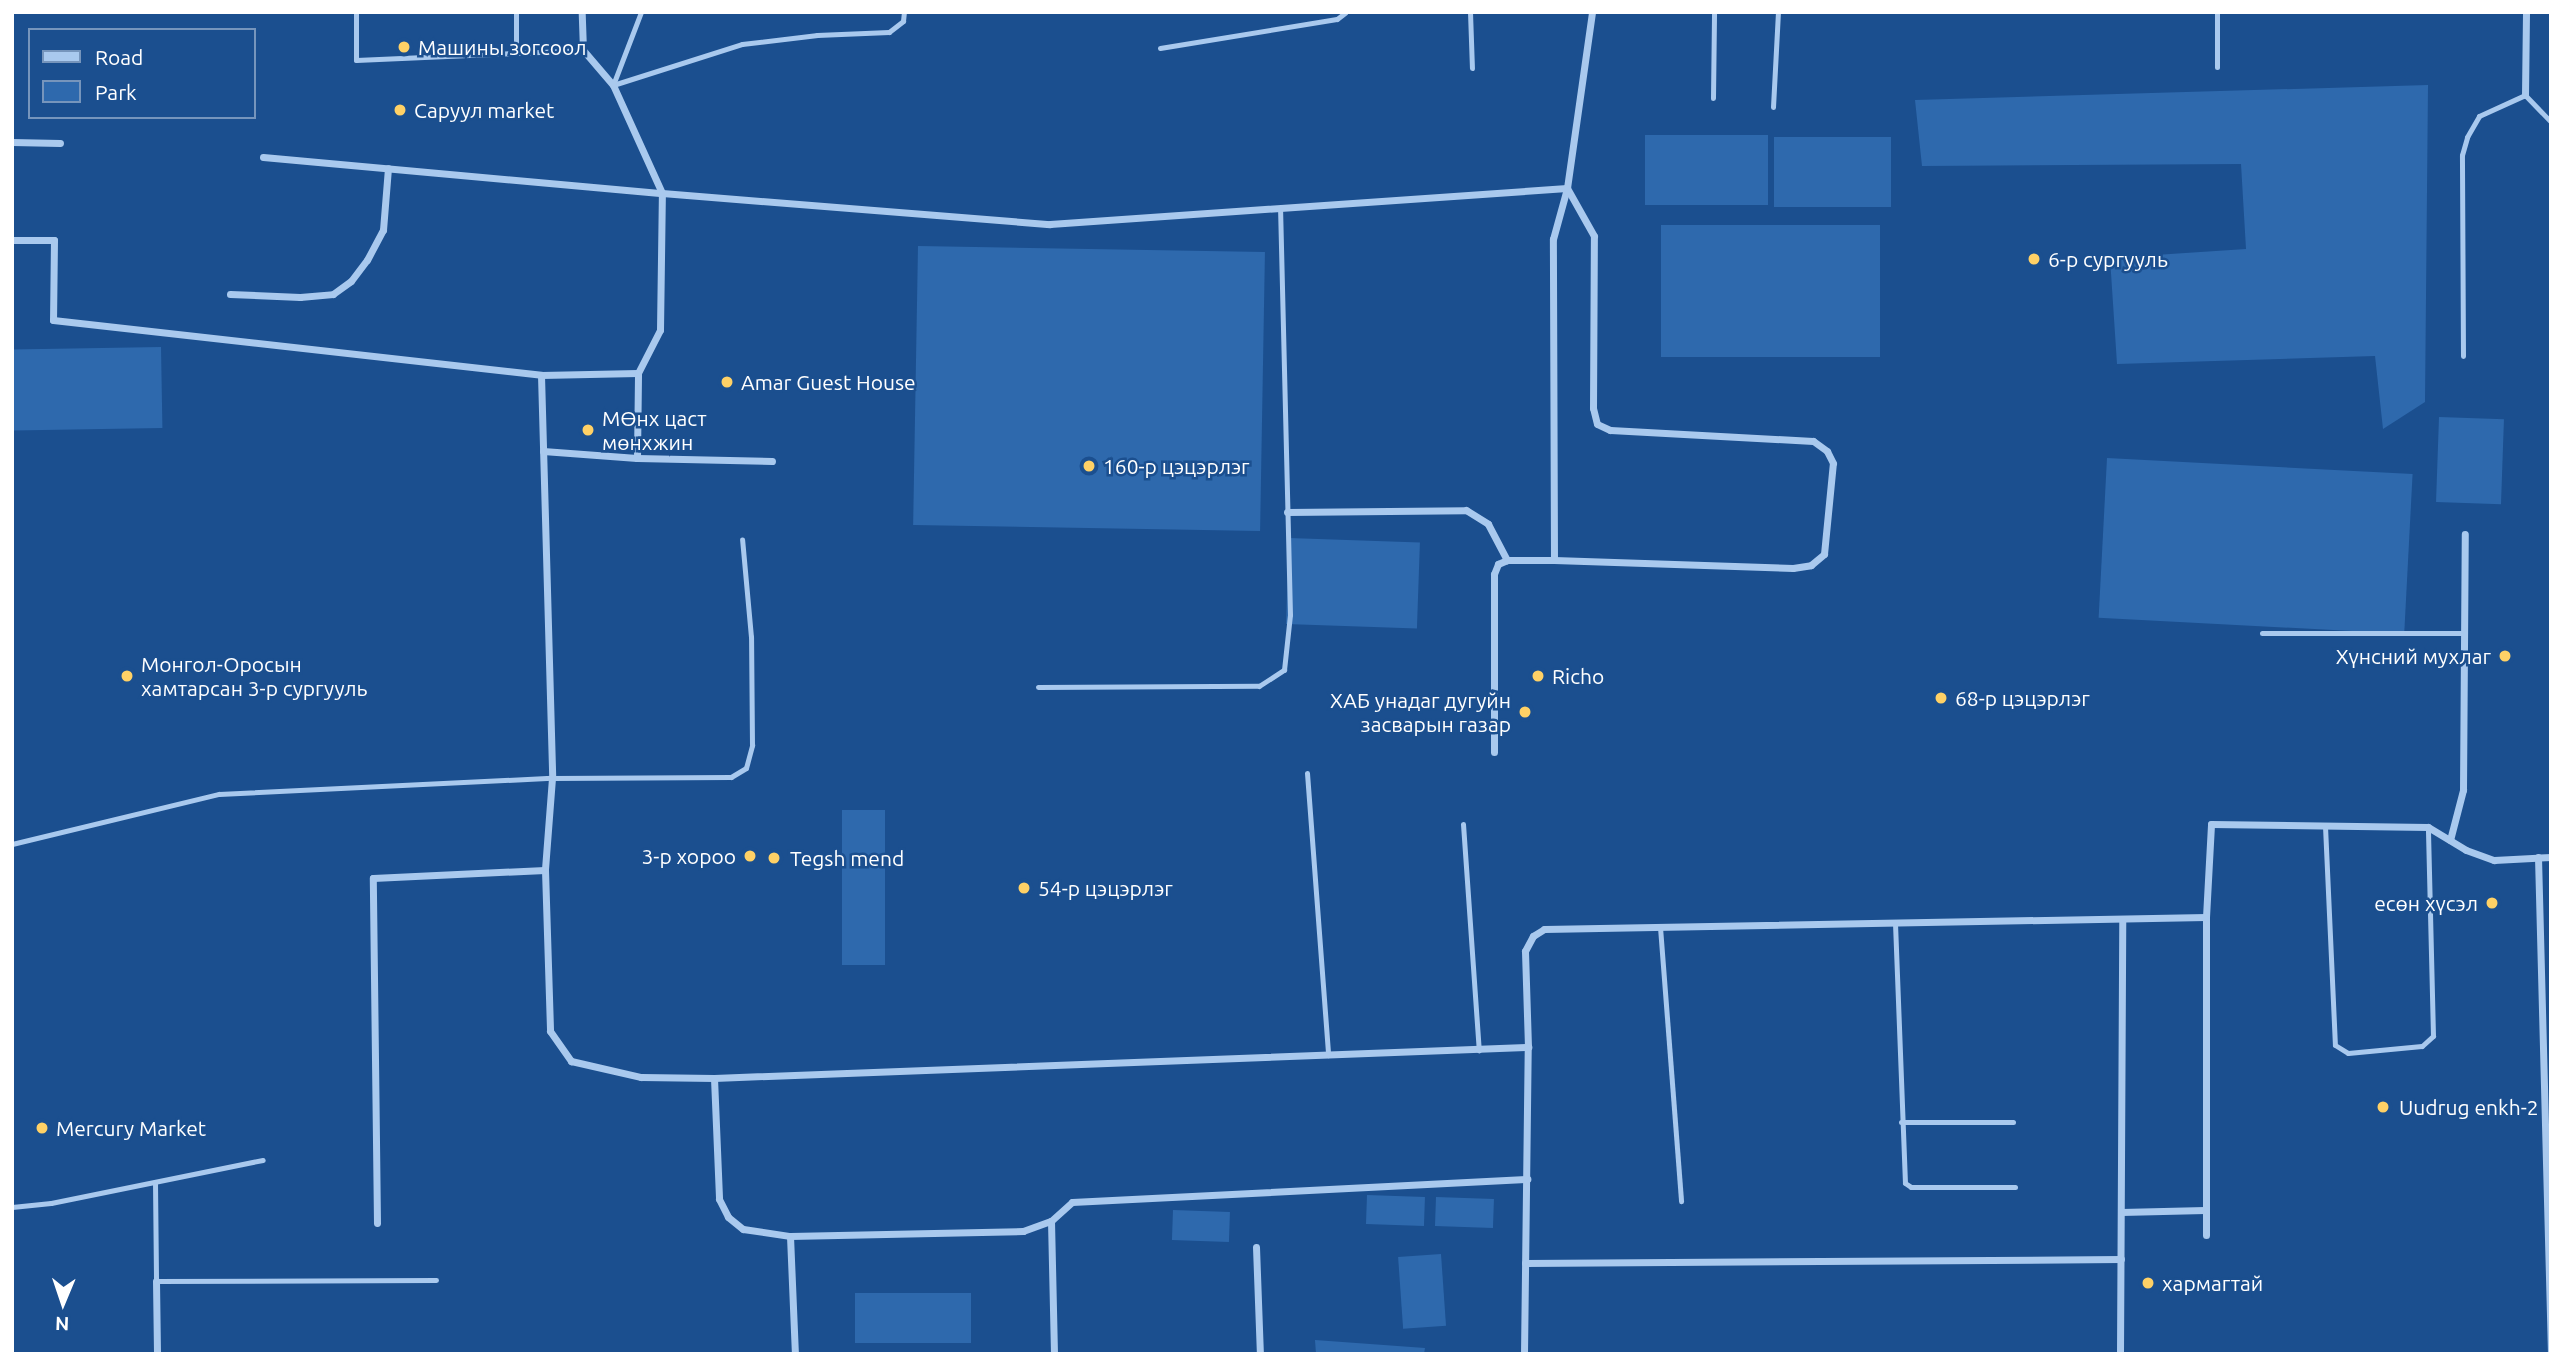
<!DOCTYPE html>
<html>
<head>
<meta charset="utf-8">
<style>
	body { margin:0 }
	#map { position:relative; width:2563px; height:1366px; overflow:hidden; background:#1b4f8f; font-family:Ubuntu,sans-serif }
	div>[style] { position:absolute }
	.green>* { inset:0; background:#2e69ad; transform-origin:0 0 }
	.service>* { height:5px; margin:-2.5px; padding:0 2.5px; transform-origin:2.5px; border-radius:2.5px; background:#a9c9ee }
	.minor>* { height:7px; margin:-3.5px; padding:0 3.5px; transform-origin:3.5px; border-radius:3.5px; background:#a9c9ee }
	.dots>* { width:19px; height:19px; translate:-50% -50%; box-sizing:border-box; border:4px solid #1b4f8f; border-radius:50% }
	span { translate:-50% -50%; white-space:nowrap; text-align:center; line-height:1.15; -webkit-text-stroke:5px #1b4f8f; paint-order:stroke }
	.poi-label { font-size:21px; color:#fff }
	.left { translate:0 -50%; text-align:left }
	.right { translate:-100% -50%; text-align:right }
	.frame { position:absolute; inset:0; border:14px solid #fff; pointer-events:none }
	.legend { position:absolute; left:28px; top:28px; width:228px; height:91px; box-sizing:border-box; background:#1b4f8f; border:2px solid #7695bc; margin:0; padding:9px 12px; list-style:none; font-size:21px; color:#fff }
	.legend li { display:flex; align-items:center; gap:14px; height:35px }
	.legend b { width:35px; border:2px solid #7695bc }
	.north { position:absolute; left:28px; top:1268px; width:70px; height:70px; -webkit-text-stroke:5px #1b4f8f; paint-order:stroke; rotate:182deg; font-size:19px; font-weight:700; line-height:28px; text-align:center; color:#fff }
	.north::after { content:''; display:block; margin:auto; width:24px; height:32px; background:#fff; clip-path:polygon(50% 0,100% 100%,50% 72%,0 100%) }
</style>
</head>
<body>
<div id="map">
	<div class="green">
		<div style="clip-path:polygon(2428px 85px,2425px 402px,2383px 429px,2375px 356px,2117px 364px,2110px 258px,2246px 249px,2241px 164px,1922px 166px,1915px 100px)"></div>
		<div style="left:1645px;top:135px;width:123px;height:70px"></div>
		<div style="left:1774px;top:137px;width:117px;height:70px"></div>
		<div style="left:1880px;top:225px;width:132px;height:219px;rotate:90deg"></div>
		<div style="left:918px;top:246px;width:347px;height:279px;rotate:1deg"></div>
		<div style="left:161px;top:347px;width:81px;height:149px;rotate:89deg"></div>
		<div style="left:2439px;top:417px;width:65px;height:85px;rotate:2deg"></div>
		<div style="left:2107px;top:458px;width:306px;height:160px;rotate:3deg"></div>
		<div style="left:1289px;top:538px;width:131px;height:86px;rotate:2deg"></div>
		<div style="left:842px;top:810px;width:43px;height:155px"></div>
		<div style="left:1367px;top:1195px;width:58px;height:29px;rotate:2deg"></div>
		<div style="left:1436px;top:1197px;width:58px;height:29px;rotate:2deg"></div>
		<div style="left:1173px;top:1210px;width:57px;height:30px;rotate:2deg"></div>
		<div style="left:1441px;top:1254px;width:72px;height:43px;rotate:86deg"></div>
		<div style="left:971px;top:1293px;width:50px;height:116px;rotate:90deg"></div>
		<div style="clip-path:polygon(1315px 1340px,1425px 1348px,1424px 1354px,1316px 1354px)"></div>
	</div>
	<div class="service">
		<div style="left:356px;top:12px;width:48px;rotate:90deg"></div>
		<div style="left:356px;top:60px;width:227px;rotate:-2.5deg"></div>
		<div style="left:516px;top:12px;width:39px;rotate:90deg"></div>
		<div style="left:1470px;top:12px;width:56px;rotate:88deg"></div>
		<div style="left:2217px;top:12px;width:55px;rotate:90deg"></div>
		<div style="left:1160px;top:48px;width:179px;rotate:-9.3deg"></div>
		<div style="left:1337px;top:19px;width:11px;rotate:-38deg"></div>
		<div style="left:613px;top:85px;width:135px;rotate:-17.6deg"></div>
		<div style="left:742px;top:44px;width:76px;rotate:-6.8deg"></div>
		<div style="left:817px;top:35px;width:72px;rotate:-2.4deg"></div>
		<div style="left:889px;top:32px;width:18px;rotate:-38deg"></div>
		<div style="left:903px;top:21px;width:9px;rotate:-84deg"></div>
		<div style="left:613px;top:85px;width:78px;rotate:-69deg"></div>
		<div style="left:1713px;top:98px;width:86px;rotate:-89.3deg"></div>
		<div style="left:1773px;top:107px;width:95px;rotate:-87deg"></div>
		<div style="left:2463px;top:356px;width:201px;rotate:-90.3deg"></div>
		<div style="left:2462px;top:155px;width:19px;rotate:-74deg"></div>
		<div style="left:2467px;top:137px;width:24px;rotate:-60deg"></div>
		<div style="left:2479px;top:116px;width:51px;rotate:-24.5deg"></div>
		<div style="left:2525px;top:95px;width:37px;rotate:46deg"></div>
		<div style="left:2262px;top:633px;width:203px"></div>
		<div style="left:1038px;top:687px;width:221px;rotate:-0.3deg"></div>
		<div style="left:1259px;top:686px;width:30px;rotate:-33deg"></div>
		<div style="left:1284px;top:670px;width:55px;rotate:-83.8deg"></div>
		<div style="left:1290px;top:615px;width:407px;rotate:-91.4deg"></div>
		<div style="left:1307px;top:773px;width:283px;rotate:85.7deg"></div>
		<div style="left:1463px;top:824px;width:227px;rotate:86deg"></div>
		<div style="left:2325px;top:826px;width:219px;rotate:87.4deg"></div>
		<div style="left:2335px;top:1045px;width:15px;rotate:32deg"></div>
		<div style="left:2348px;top:1053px;width:74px;rotate:-5.4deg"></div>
		<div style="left:2422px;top:1046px;width:15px;rotate:-42deg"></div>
		<div style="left:2433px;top:1036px;width:209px;rotate:-91.4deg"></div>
		<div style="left:12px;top:844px;width:213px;rotate:-13.6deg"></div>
		<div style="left:219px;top:794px;width:333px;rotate:-2.8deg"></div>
		<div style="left:552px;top:778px;width:179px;rotate:-0.3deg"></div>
		<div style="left:731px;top:777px;width:17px;rotate:-31deg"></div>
		<div style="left:746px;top:768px;width:24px;rotate:-75deg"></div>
		<div style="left:752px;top:745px;width:108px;rotate:-90.5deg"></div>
		<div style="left:751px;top:637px;width:98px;rotate:-95.2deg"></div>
		<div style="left:1895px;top:923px;width:260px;rotate:87.8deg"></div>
		<div style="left:1905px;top:1183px;width:7px;rotate:34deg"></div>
		<div style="left:1911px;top:1187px;width:104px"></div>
		<div style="left:1660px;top:927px;width:275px;rotate:85.6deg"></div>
		<div style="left:1901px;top:1122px;width:112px"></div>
		<div style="left:155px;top:1182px;width:99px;rotate:89.4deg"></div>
		<div style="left:156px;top:1281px;width:280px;rotate:-0.2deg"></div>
		<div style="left:12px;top:1207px;width:39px;rotate:-6deg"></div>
		<div style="left:51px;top:1203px;width:216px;rotate:-11.5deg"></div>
	</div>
	<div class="minor">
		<div style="left:2525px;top:95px;width:83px;rotate:-89.3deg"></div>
		<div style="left:12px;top:142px;width:48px;rotate:1.2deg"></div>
		<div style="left:263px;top:157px;width:401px;rotate:5.2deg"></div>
		<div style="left:662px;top:193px;width:119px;rotate:-114.4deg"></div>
		<div style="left:613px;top:85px;width:46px;rotate:-130.6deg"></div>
		<div style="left:583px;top:50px;width:38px;rotate:-92deg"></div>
		<div style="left:12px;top:240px;width:42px"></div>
		<div style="left:54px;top:240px;width:80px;rotate:90.7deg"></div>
		<div style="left:53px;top:320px;width:491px;rotate:6.4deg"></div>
		<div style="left:541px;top:375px;width:403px;rotate:88.4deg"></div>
		<div style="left:552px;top:778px;width:92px;rotate:94.4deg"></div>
		<div style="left:545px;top:870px;width:161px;rotate:88.2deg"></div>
		<div style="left:550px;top:1031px;width:37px;rotate:55deg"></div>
		<div style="left:571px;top:1061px;width:72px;rotate:12.9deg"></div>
		<div style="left:641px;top:1077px;width:73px;rotate:0.8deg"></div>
		<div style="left:714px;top:1078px;width:815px;rotate:-2.18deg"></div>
		<div style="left:230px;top:294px;width:70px;rotate:2.5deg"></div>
		<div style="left:300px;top:297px;width:33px;rotate:-5deg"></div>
		<div style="left:333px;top:294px;width:22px;rotate:-36deg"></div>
		<div style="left:351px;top:281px;width:26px;rotate:-53deg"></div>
		<div style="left:367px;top:260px;width:34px;rotate:-62deg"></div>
		<div style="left:383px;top:230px;width:62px;rotate:-85.4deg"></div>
		<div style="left:541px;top:375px;width:97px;rotate:-1.2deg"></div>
		<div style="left:638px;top:373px;width:48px;rotate:-62.9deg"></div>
		<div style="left:660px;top:330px;width:137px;rotate:-89.2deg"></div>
		<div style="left:662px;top:193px;width:389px;rotate:4.6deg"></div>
		<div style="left:1050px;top:224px;width:518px;rotate:-3.98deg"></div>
		<div style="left:543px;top:451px;width:94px;rotate:4.3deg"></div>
		<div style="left:637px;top:458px;width:135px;rotate:1.3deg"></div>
		<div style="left:637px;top:458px;width:85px;rotate:-89.3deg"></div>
		<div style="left:1287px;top:512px;width:179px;rotate:-0.6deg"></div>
		<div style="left:1466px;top:510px;width:26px;rotate:32deg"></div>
		<div style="left:1488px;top:524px;width:41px;rotate:62.2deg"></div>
		<div style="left:1554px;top:560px;width:321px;rotate:-90.2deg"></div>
		<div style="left:1553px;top:239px;width:53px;rotate:-74.6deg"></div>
		<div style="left:1567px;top:188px;width:178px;rotate:-81.9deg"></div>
		<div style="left:1494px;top:752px;width:178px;rotate:-90deg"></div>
		<div style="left:1494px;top:574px;width:11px;rotate:-68deg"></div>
		<div style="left:1498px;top:564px;width:10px;rotate:-24deg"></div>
		<div style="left:1507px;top:560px;width:47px"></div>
		<div style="left:1554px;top:560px;width:239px;rotate:1.9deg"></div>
		<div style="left:1793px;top:568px;width:18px;rotate:-9deg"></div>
		<div style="left:1811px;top:565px;width:17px;rotate:-40deg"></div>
		<div style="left:1824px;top:554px;width:91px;rotate:-84.4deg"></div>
		<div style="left:1833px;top:463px;width:13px;rotate:-117deg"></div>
		<div style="left:1827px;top:451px;width:17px;rotate:-144deg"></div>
		<div style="left:1813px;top:441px;width:203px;rotate:-176.9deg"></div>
		<div style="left:1610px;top:430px;width:14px;rotate:-155deg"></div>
		<div style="left:1597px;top:424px;width:16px;rotate:-104deg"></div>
		<div style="left:1593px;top:408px;width:172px;rotate:-89.7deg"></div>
		<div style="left:1594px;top:236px;width:55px;rotate:-119.4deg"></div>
		<div style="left:2450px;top:840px;width:52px;rotate:-75.4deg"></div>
		<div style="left:2463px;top:790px;width:256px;rotate:-89.6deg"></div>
		<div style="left:2538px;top:857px;width:497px;rotate:88.5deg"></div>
		<div style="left:714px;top:1078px;width:121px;rotate:87.6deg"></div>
		<div style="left:719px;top:1199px;width:20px;rotate:63deg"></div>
		<div style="left:728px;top:1217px;width:19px;rotate:39deg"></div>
		<div style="left:743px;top:1229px;width:48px;rotate:8.5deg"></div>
		<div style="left:790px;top:1236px;width:118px;rotate:87.6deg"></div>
		<div style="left:2121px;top:1212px;width:84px;rotate:-1.4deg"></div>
		<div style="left:1051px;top:1221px;width:133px;rotate:88.7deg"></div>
		<div style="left:377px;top:1223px;width:345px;rotate:-90.7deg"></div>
		<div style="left:373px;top:878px;width:172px;rotate:-2.7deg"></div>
		<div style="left:2206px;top:1235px;width:318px;rotate:-90deg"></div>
		<div style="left:790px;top:1236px;width:233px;rotate:-1.2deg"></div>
		<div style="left:1023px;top:1231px;width:30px;rotate:-20deg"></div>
		<div style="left:1051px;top:1221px;width:28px;rotate:-42deg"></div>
		<div style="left:1072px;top:1202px;width:456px;rotate:-2.9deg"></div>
		<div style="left:1256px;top:1247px;width:107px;rotate:87.9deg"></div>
		<div style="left:1525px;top:1263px;width:596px;rotate:-0.38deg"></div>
		<div style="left:156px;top:1281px;width:73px;rotate:89.2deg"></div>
		<div style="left:1524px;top:1354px;width:307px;rotate:-89.3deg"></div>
		<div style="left:1528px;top:1047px;width:96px;rotate:-91.8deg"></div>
		<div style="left:1525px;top:951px;width:17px;rotate:-62deg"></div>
		<div style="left:1533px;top:936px;width:13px;rotate:-32deg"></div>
		<div style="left:1544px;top:929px;width:662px;rotate:-1.04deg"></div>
		<div style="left:2206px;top:917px;width:93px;rotate:-86.9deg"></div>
		<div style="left:2211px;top:824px;width:217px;rotate:0.8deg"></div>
		<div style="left:2428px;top:827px;width:44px;rotate:31.2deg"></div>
		<div style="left:2466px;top:850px;width:30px;rotate:20deg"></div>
		<div style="left:2494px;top:860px;width:57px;rotate:-3deg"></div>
		<div style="left:2120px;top:1354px;width:435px;rotate:-89.7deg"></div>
	</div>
	<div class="dots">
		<div style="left:404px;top:47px;background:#ffd166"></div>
		<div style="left:400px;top:110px;background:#ffd166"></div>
		<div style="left:2034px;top:259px;background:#ffd166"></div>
		<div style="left:727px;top:382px;background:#ffd166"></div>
		<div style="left:588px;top:430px;background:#ffd166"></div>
		<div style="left:1089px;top:466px;background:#ffd166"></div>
		<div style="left:2505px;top:656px;background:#ffd166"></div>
		<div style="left:127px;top:676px;background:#ffd166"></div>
		<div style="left:1538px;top:676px;background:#ffd166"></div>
		<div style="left:1941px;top:698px;background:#ffd166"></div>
		<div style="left:1525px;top:712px;background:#ffd166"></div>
		<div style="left:750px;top:856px;background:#ffd166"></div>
		<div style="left:774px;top:858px;background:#ffd166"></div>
		<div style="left:1024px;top:888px;background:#ffd166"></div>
		<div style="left:2492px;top:903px;background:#ffd166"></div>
		<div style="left:2383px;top:1107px;background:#ffd166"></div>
		<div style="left:42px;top:1128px;background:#ffd166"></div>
		<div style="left:2148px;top:1283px;background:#ffd166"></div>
	</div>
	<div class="poi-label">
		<span class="left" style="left:418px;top:47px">Машины зогсоол</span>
		<span class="left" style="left:414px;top:110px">Саруул market</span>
		<span class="left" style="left:2048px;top:259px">6-р сургууль</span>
		<span class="left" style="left:741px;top:382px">Amar Guest House</span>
		<span class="left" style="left:602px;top:430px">МӨнх цаст<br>мөнхжин</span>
		<span class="left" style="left:1103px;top:466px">160-р цэцэрлэг</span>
		<span class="right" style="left:2491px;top:656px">Хүнсний мухлаг</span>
		<span class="left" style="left:141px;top:676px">Монгол-Оросын<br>хамтарсан 3-р сургууль</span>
		<span class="left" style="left:1552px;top:676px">Richo</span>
		<span class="left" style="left:1955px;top:698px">68-р цэцэрлэг</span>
		<span class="right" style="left:1511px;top:712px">ХАБ унадаг дугуйн<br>засварын газар</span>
		<span class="right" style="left:736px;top:856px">3-р хороо</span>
		<span class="left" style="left:790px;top:858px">Tegsh mend</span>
		<span class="left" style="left:1038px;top:888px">54-р цэцэрлэг</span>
		<span class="right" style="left:2478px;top:903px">есөн хүсэл</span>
		<span class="left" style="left:2399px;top:1107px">Uudrug enkh-2</span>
		<span class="left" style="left:56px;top:1128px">Mercury Market</span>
		<span class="left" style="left:2162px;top:1283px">хармагтай</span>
	</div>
	<div class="frame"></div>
	<ul class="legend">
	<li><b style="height:9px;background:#a9c9ee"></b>Road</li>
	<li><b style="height:19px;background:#2e69ad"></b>Park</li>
	</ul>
	<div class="north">N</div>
</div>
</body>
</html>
